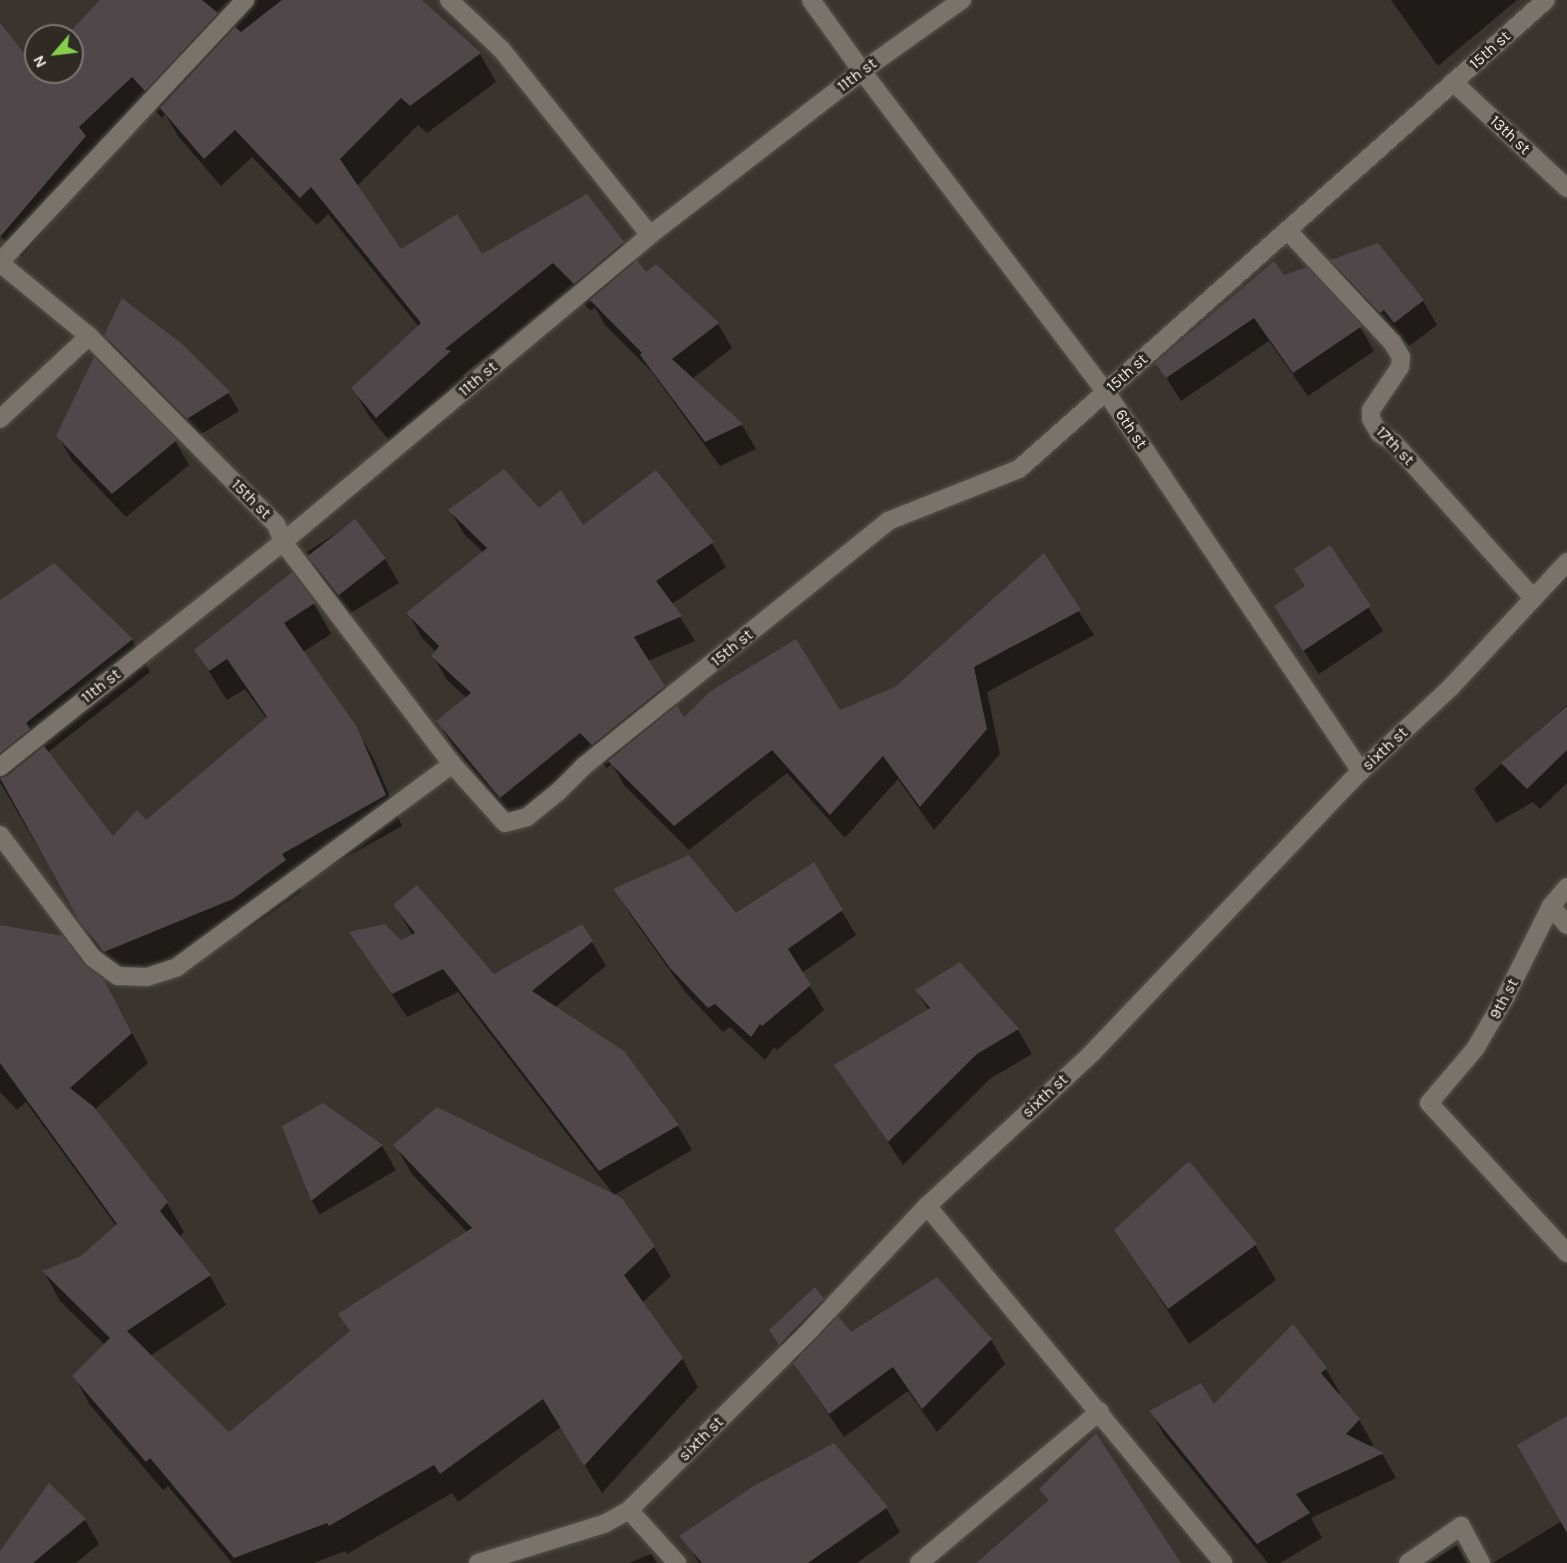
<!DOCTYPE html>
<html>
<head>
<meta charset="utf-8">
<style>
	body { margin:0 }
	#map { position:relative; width:1567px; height:1563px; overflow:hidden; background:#39342d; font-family:Karla,sans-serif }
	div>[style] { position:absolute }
	.shadow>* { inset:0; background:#0007; transform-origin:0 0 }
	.building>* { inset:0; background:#50474a; transform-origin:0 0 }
	.roads { filter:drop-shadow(0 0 2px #57524c) drop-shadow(0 0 2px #57524c) }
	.minor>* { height:18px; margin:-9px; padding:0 9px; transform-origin:9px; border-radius:9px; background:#79736b }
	span { translate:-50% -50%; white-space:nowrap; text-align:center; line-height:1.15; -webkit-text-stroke:6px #2f2a23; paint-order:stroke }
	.street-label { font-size:16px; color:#efece7 }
	.north { position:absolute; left:24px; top:24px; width:60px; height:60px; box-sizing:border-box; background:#2f2a23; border:2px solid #7c7871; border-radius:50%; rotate:242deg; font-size:16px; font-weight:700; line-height:24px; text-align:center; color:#efece7 }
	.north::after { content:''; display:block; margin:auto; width:21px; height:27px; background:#86cf4b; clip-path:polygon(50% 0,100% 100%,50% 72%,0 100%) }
</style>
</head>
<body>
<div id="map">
	<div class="shadow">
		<div style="clip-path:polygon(102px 0,422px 0,480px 54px,496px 82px,427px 133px,418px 125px,357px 186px,401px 251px,481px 256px,622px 243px,635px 264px,646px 274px,656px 266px,718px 324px,732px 348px,692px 379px,742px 425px,756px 449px,720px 466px,651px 371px,605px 325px,595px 307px,591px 311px,570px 290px,463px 375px,466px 380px,393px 445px,369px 416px,353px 388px,419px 327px,328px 214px,317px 225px,252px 157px,221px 186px,178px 136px,165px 114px,162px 118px,149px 104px,22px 257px,0 236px,0 26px,36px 72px,72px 72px,72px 36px,68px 36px)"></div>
		<div style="clip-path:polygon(1391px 0,1517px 0,1438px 66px)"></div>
		<div style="clip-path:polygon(1332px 260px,1423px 301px,1437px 325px,1409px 346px,1399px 334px,1395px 337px,1346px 284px)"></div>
		<div style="clip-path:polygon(1273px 263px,1283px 277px,1360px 327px,1374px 351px,1308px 396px,1269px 341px,1181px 401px,1157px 363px)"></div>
		<div style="clip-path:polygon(106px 335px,181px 345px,228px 393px,239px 411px,198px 436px,116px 354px)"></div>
		<div style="clip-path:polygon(58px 436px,175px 441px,189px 465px,126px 517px,72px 460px)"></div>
		<div style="clip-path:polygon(450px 510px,539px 510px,583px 527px,712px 543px,726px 567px,672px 604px,695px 641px,648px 661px,684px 719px,839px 711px,896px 688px,1043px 556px,1094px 635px,987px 692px,1000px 754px,934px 830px,898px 779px,845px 838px,787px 773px,689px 850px,624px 785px,612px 764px,607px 768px,595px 757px,515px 821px,452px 745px,438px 721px,467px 698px,447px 680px,433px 656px,436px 652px,422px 638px,408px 613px,484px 553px,464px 534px)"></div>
		<div style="clip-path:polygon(355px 521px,385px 559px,399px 583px,349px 614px,321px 577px,307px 552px)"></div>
		<div style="clip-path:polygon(1330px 547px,1383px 631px,1319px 674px,1290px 630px)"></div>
		<div style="clip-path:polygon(54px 565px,132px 640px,150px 672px,47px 753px,113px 839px,146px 822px,267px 719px,245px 689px,227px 700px,195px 650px,291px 574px,314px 604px,331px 634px,303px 652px,356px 728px,374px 759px,402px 826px,298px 884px,302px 891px,250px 928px,122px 981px,99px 952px,0 782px,0 602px)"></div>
		<div style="clip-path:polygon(1567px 705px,1567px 783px,1540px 809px,1533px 802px,1496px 823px,1474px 789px)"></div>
		<div style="clip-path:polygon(814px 864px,856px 935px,802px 973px,824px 1010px,777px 1050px,774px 1047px,765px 1060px,730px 1027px,723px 1032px,686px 993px,629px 913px,615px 889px,735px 915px)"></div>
		<div style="clip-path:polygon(395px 906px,493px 976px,592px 942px,606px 966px,554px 1008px,623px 1052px,678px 1126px,692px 1150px,614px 1195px,458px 992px,407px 1017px,351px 933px,400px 942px,413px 936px)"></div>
		<div style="clip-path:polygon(0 927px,120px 1010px,148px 1063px,94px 1110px,167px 1203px,184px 1232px,179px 1237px,210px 1276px,226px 1305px,150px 1356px,229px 1434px,351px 1333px,340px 1315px,468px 1233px,412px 1174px,395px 1145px,654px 1247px,671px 1276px,642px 1303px,682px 1358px,698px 1387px,602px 1493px,561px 1427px,458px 1502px,452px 1493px,347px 1554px,345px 1551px,314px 1563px,232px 1563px,168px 1486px,163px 1490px,90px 1405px,74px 1376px,105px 1345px,60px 1301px,44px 1272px,82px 1257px,117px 1227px,26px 1102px,17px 1110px,0 1092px)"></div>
		<div style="clip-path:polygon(960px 964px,1018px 1030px,1032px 1054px,991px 1078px,903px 1165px,837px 1065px,929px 1011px,917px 991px)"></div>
		<div style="left:382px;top:1146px;width:28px;height:88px;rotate:60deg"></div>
		<div style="clip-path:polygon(1116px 1230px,1255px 1245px,1276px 1280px,1189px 1344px)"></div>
		<div style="clip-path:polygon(823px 1300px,836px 1321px,850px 1334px,991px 1340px,1005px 1364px,937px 1432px,908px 1391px,844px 1437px,771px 1330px)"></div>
		<div style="clip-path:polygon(1326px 1369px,1340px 1393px,1338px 1395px,1359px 1420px,1373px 1444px,1370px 1448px,1383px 1455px,1396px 1478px,1311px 1518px,1322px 1538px,1280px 1563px,1268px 1563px,1164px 1435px,1151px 1411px,1214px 1406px)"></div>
		<div style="clip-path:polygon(1567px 1418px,1567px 1563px,1493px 1563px,1562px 1521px)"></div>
		<div style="clip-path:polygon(49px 1486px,85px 1520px,99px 1544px,76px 1563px,13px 1563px)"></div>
		<div style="clip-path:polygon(886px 1508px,900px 1532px,857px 1563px,699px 1563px,689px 1546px)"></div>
		<div style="clip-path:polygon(1457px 1545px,1467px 1563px,1429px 1563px)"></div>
		<div style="clip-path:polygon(651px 1554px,657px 1563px,629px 1563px)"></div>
	</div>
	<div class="building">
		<div style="clip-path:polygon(100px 0,202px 0,218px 13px,145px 91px,132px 77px,79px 127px,86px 136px,0 237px,0 23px,36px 68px,36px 72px,72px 72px,72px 36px,66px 36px)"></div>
		<div style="clip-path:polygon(282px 0,422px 0,481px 53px,410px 106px,401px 98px,340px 159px,401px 249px,457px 214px,482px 254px,587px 194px,624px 242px,574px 284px,553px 263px,445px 349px,451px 351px,376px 418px,351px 388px,421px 323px,311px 187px,300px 198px,235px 130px,204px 159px,160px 108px,235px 27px,241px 32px)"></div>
		<div style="clip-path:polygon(1378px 243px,1424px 300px,1394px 323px,1384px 310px,1380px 313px,1330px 260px)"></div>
		<div style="clip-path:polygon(637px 260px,646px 272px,656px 264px,719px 323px,672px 359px,743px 424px,705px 442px,640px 355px,642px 353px,590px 300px)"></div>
		<div style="clip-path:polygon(1274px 261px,1284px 275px,1307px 267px,1362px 326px,1293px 373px,1254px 318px,1166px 378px,1155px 363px)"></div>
		<div style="clip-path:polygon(122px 298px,182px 344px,230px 392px,187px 419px,104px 335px)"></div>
		<div style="clip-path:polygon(94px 357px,177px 440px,112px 494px,56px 436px)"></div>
		<div style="clip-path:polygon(504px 469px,539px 508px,561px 490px,583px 525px,656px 470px,714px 542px,656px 581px,682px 616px,634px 637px,665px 686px,592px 745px,580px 733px,500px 798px,436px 721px,471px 693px,431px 656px,439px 646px,406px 613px,487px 548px,448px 510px)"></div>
		<div style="left:355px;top:519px;width:50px;height:60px;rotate:52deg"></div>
		<div style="clip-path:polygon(1330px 545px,1371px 606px,1303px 651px,1274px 606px,1305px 586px,1294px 569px)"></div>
		<div style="clip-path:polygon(1044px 553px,1081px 610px,974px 667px,987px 729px,920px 807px,883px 756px,830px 815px,772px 750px,674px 826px,608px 761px,677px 705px,684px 717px,711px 691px,796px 639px,840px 710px,895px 687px)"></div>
		<div style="clip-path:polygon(54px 563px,133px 639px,26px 723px,30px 729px,0 753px,0 600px)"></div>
		<div style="clip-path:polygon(292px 572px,315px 603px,284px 623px,357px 727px,386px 795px,282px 854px,286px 860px,233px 899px,104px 952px,80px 922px,0 778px,7px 776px,44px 746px,113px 836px,137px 810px,146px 820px,267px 717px,227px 659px,209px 671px,194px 650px)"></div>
		<div style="clip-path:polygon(1567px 706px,1567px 750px,1527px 789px,1501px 763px)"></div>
		<div style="clip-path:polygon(689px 855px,736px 913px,814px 862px,843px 910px,788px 949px,811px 985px,762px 1026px,760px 1024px,751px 1037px,715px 1004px,708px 1008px,670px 968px,613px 889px)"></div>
		<div style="clip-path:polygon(417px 885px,494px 974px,582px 924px,593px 941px,532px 991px,624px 1051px,679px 1125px,599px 1171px,443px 969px,392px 994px,349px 932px,385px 924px,401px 940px,415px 933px,393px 905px)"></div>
		<div style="clip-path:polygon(0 925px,63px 936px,84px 965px,104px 980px,132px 1033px,70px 1088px,94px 1107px,168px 1202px,160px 1211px,211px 1275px,127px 1331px,229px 1432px,350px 1331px,338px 1314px,472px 1228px,393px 1145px,437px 1107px,622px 1198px,655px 1246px,624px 1275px,683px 1358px,584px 1466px,543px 1399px,440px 1474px,434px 1465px,329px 1526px,327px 1523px,234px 1558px,150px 1458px,146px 1462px,72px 1376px,110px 1338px,42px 1271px,81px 1256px,117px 1224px,0 1063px)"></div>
		<div style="clip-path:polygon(960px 962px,1019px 1029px,977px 1054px,888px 1142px,834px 1065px,930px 1008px,915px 990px)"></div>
		<div style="clip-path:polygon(323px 1103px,383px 1145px,311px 1201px,282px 1126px)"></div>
		<div style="clip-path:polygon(1189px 1161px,1257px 1244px,1168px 1309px,1114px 1230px)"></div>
		<div style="clip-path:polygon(937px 1277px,992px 1339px,922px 1409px,893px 1367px,829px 1414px,793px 1363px,838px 1316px,851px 1332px)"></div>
		<div style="clip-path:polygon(815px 1287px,824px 1299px,779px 1345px,769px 1330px)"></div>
		<div style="clip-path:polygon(1293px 1324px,1327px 1368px,1321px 1373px,1360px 1419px,1346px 1434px,1384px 1453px,1296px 1494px,1310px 1513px,1257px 1544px,1149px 1411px,1201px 1383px,1214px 1404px)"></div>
		<div style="clip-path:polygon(1567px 1416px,1567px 1533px,1517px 1445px)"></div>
		<div style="clip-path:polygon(1096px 1433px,1181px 1563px,976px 1563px,1049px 1500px,1039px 1489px)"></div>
		<div style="clip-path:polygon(834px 1443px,888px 1507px,808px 1563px,702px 1563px,679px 1536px,752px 1487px)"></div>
		<div style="clip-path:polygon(49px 1483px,86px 1519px,33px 1563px,0 1563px,0 1551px)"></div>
	</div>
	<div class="roads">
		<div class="minor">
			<div style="left:449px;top:0;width:71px;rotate:43.3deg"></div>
			<div style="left:501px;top:49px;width:238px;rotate:51.3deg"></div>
			<div style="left:811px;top:0;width:87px;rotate:54.3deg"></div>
			<div style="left:862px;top:71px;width:403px;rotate:52.8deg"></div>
			<div style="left:1106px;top:392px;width:457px;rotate:56.1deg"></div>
			<div style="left:1453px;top:82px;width:156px;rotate:42.9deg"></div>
			<div style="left:1288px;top:231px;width:152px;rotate:46.9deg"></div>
			<div style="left:1392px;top:342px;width:17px;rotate:59deg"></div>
			<div style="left:1401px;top:357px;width:10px;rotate:96deg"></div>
			<div style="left:1400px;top:367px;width:52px;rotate:124deg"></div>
			<div style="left:1371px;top:410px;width:9px;rotate:90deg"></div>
			<div style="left:1371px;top:419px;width:16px;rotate:60deg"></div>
			<div style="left:1379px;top:433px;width:18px;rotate:34deg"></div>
			<div style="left:1394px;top:443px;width:208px;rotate:48.1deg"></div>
			<div style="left:0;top:262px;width:359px;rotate:-46.9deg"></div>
			<div style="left:0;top:263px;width:115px;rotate:39.4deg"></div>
			<div style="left:89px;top:336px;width:265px;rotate:45.2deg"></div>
			<div style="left:276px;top:524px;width:19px;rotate:69deg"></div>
			<div style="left:283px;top:542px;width:279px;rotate:52.7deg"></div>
			<div style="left:452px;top:764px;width:79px;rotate:48.1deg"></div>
			<div style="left:505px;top:823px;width:23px;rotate:-15deg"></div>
			<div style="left:527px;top:817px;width:40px;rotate:-39deg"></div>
			<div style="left:558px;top:792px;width:38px;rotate:-45deg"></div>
			<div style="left:585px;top:765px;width:389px;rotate:-38.8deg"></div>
			<div style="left:888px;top:521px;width:141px;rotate:-21.7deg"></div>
			<div style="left:1019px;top:469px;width:705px;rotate:-41.67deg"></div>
			<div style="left:0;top:419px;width:122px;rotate:-43deg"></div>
			<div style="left:0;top:767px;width:362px;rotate:-38.5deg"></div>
			<div style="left:283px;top:542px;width:478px;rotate:-39.9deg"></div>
			<div style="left:650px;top:235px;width:268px;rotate:-37.7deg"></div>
			<div style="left:862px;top:71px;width:123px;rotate:-35.4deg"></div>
			<div style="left:0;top:835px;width:154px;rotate:52.9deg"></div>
			<div style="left:93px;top:958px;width:31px;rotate:36deg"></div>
			<div style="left:118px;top:976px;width:29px;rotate:2deg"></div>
			<div style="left:147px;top:977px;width:32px;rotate:-18deg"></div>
			<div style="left:177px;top:967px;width:342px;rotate:-36.4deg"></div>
			<div style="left:1567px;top:887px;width:25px;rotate:130deg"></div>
			<div style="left:1551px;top:906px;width:101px;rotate:116.6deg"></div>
			<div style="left:1506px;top:996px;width:61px;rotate:120.3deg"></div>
			<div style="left:1475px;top:1049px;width:71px;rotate:130.4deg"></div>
			<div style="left:1429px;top:1103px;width:204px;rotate:47.4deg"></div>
			<div style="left:1551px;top:906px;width:25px;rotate:50deg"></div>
			<div style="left:927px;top:1206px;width:464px;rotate:50.3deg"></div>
			<div style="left:629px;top:1510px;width:72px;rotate:47.8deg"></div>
			<div style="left:478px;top:1563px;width:132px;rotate:-17.2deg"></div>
			<div style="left:604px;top:1524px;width:29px;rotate:-29deg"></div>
			<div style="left:629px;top:1510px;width:257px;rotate:-44.8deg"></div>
			<div style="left:811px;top:1329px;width:169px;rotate:-46.7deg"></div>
			<div style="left:927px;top:1206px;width:225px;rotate:-42.8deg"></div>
			<div style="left:1092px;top:1053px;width:390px;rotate:-46.4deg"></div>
			<div style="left:1361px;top:771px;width:123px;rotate:-43deg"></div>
			<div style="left:1451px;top:687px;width:171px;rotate:-47.1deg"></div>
			<div style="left:919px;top:1563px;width:236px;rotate:-40deg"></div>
			<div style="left:1408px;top:1563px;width:65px;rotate:-34.9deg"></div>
			<div style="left:1461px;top:1526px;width:42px;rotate:61.6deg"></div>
		</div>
	</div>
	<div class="street-label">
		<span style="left:1490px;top:50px;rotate:-42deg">15th st</span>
		<span style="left:857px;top:75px;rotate:-37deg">11th st</span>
		<span style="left:1510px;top:135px;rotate:43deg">13th st</span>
		<span style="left:1127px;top:373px;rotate:-42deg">15th st</span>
		<span style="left:478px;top:379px;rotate:-40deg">11th st</span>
		<span style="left:1131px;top:429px;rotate:56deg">6th st</span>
		<span style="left:1395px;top:446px;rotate:46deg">17th st</span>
		<span style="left:251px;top:499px;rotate:45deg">15th st</span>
		<span style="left:732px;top:648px;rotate:-39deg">15th st</span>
		<span style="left:101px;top:686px;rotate:-38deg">11th st</span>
		<span style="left:1385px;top:749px;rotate:-43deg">sixth st</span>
		<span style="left:1504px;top:999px;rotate:-62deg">9th st</span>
		<span style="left:1045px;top:1096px;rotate:-43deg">sixth st</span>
		<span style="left:701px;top:1439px;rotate:-45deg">sixth st</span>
	</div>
	<div class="north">N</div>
</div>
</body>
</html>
